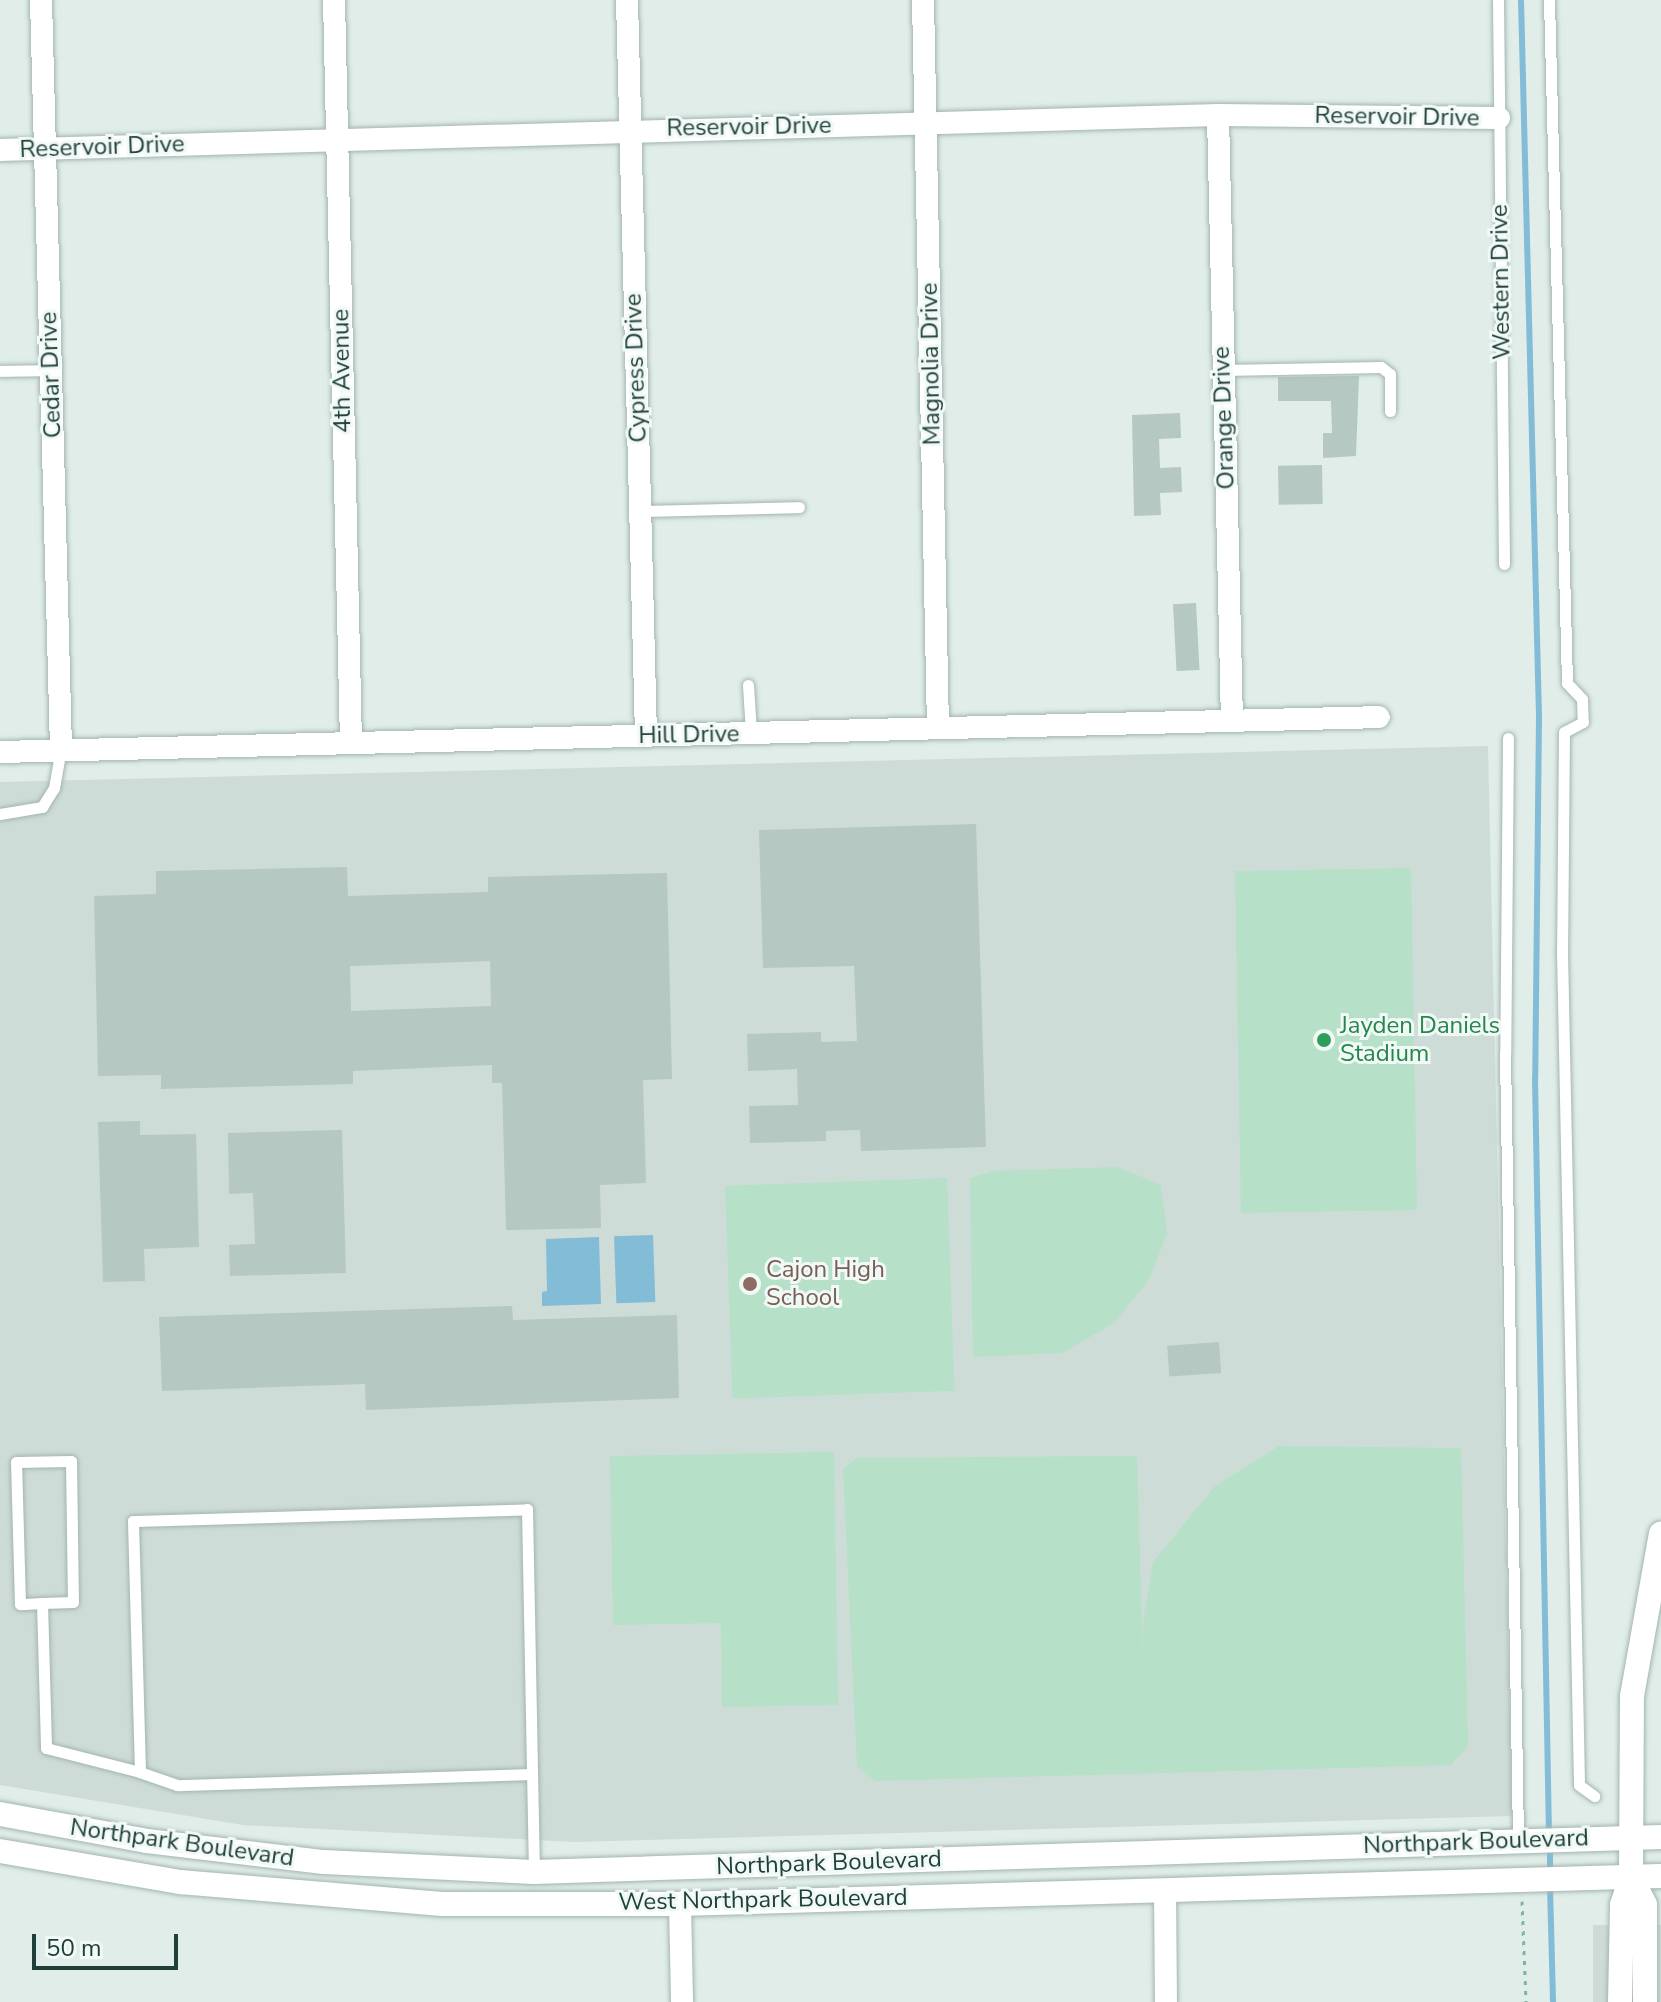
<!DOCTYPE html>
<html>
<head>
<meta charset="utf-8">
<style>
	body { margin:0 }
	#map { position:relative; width:1661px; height:2002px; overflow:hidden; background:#e0ede9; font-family:"Nunito Sans",sans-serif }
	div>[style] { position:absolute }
	.built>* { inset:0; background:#cedcd8; transform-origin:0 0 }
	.green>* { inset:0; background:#b6e0c8; transform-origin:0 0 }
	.water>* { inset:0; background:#82bcd7; transform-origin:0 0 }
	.stream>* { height:6px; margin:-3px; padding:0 3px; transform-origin:3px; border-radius:3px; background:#82bcd7 }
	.building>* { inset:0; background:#b5c8c2; transform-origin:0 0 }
	.path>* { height:3px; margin-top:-1.5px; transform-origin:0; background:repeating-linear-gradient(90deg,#7db3ab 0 4px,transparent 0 10px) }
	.roads { filter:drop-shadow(0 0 2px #a2b5b1) drop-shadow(0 0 2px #a2b5b1) }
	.service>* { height:11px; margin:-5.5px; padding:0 5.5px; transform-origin:5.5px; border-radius:5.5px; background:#fff }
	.minor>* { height:22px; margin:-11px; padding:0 11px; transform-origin:11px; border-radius:11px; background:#fff }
	.tertiary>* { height:24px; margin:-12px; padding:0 12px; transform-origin:12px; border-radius:12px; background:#fff }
	.secondary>* { height:24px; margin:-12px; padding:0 12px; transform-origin:12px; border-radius:12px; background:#fff }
	.dots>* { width:22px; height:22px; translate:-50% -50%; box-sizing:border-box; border:4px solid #f1f9f6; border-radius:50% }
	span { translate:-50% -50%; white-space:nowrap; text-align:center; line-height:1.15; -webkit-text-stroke:6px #f1f9f6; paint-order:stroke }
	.street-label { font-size:24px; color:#1f3f3b }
	.leisure-label { font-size:24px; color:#27864d }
	.left { translate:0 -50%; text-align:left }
	.education-label { font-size:24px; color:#785e54 }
	.scale { position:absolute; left:32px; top:1934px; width:146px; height:36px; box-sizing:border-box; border:4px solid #1f3f3b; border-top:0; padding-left:10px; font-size:24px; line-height:28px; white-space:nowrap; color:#1f3f3b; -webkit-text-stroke:6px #f1f9f6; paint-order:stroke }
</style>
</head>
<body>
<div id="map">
	<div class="built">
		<div style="clip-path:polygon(1488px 746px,1512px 1816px,575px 1842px,243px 1825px,0 1785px,0 782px)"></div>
		<div style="left:1661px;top:1925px;width:77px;height:68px;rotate:90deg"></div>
	</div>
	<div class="green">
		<div style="left:1411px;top:868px;width:342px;height:176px;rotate:89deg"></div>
		<div style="clip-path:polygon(1118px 1167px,1161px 1185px,1167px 1233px,1149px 1280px,1114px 1323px,1062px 1353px,973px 1357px,970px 1178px,994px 1171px)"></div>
		<div style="left:947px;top:1178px;width:213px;height:222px;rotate:88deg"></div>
		<div style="clip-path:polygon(1279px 1446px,1461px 1448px,1468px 1746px,1451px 1765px,875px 1781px,857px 1766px,843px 1469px,857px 1458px,1137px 1456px,1143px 1664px,1143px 1623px,1153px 1562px,1215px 1486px)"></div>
		<div style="clip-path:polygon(834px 1452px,838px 1705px,722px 1707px,721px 1623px,613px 1625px,610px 1456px)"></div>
	</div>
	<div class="water">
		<div style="left:653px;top:1235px;width:67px;height:39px;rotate:88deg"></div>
		<div style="clip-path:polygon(599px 1237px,601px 1304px,542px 1306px,542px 1292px,547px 1291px,546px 1239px)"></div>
	</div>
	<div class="stream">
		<div style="left:1521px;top:0;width:717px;rotate:88.56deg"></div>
		<div style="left:1539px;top:717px;width:361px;rotate:90.6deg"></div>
		<div style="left:1535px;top:1078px;width:756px;rotate:88.94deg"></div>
		<div style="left:1550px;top:1846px;width:28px;rotate:90deg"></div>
		<div style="left:1550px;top:1886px;width:116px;rotate:88.5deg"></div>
	</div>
	<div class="building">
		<div style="clip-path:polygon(1359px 376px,1356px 456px,1323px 458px,1323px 433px,1332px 433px,1331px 401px,1278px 401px,1278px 377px)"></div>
		<div style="clip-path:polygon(1180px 413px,1181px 438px,1159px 439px,1160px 468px,1181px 467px,1182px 492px,1160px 493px,1161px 515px,1134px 516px,1132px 415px)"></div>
		<div style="left:1322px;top:465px;width:39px;height:44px;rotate:89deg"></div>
		<div style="left:1196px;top:603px;width:67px;height:23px;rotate:87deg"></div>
		<div style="clip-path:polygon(976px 824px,986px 1147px,861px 1151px,860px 1130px,826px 1131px,826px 1141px,750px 1143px,749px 1106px,798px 1105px,797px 1069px,748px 1071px,747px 1034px,821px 1032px,821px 1042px,857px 1041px,854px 966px,763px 968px,759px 830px)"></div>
		<div style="clip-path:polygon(evenodd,347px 867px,348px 896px,488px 892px,488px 877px,667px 873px,672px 1079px,643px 1080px,646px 1183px,600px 1185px,601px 1228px,506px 1230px,502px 1083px,492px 1083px,492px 1065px,353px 1071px,353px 1084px,161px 1089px,161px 1075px,98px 1076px,94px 896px,156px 894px,156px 871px,347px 867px,490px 961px,491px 1006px,351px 1011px,350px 966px,490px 961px)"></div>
		<div style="clip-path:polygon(140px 1121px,140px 1135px,196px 1134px,199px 1247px,144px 1249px,145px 1281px,103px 1282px,98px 1122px)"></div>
		<div style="clip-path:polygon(342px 1130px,346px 1273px,230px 1276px,229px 1245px,255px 1244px,253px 1193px,229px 1194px,228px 1133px)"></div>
		<div style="clip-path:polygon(512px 1306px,513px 1320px,677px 1315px,679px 1398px,366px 1410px,365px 1384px,162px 1391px,159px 1317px)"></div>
		<div style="left:1219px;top:1342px;width:31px;height:52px;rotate:86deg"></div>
	</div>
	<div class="path">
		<div style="left:1522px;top:1901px;width:101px;rotate:87.7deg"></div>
	</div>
	<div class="roads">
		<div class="service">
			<div style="left:1498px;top:0;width:564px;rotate:89.39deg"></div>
			<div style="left:1549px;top:0;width:683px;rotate:88.49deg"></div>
			<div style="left:1567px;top:683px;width:22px;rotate:47deg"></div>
			<div style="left:1582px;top:699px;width:23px;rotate:88deg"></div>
			<div style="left:1583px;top:722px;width:21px;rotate:152deg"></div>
			<div style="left:1564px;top:732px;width:219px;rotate:90.5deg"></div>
			<div style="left:1562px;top:951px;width:834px;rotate:88.83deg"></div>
			<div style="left:1579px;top:1785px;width:19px;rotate:36deg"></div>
			<div style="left:1223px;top:370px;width:158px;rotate:-1.1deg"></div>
			<div style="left:1381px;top:367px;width:11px;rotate:38deg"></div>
			<div style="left:1390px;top:374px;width:37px;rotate:90deg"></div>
			<div style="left:0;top:371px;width:51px;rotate:-1.1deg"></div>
			<div style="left:640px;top:511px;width:159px;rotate:-1.4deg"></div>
			<div style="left:748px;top:685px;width:48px;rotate:86.4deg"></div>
			<div style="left:1508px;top:738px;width:316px;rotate:90.5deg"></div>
			<div style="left:1505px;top:1054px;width:787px;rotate:89.05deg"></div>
			<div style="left:0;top:814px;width:43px;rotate:-9.5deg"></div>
			<div style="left:42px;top:807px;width:22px;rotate:-58deg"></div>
			<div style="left:54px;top:788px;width:39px;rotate:-80deg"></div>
			<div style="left:42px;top:1603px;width:22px;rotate:177deg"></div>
			<div style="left:20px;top:1604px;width:142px;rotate:-91.6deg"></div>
			<div style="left:16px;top:1462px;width:55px;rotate:-1deg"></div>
			<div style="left:71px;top:1461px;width:141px;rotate:89.2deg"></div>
			<div style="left:73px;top:1602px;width:31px;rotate:178deg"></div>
			<div style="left:42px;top:1603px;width:145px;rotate:88.4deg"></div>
			<div style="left:46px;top:1748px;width:97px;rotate:14.3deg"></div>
			<div style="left:532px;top:1774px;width:355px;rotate:178.2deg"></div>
			<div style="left:177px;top:1785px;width:39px;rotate:-161deg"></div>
			<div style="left:140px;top:1772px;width:251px;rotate:-91.6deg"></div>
			<div style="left:133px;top:1521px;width:394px;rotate:-1.7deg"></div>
			<div style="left:527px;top:1509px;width:362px;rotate:88.9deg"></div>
		</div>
		<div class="minor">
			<div style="left:41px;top:0;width:750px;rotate:88.47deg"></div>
			<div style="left:334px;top:0;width:743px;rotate:88.69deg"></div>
			<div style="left:627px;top:0;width:736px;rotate:88.52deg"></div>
			<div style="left:923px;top:0;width:728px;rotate:88.82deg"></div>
			<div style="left:1218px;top:115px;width:606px;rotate:88.68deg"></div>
			<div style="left:0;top:150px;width:1219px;rotate:-1.65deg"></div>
			<div style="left:1218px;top:115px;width:281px;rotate:0.6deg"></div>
			<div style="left:0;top:752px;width:1379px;rotate:-1.45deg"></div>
			<div style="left:1165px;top:1890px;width:112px;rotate:89.5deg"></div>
			<div style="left:680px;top:1904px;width:98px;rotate:88.8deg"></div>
		</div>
		<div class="tertiary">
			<div style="left:1631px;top:1877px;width:31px;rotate:63deg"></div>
			<div style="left:1645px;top:1905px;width:97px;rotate:90deg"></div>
			<div style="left:1620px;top:2002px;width:97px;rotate:-88.8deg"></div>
			<div style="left:1622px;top:1905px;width:29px;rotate:-72deg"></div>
		</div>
		<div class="secondary">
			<div style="left:0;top:1814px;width:149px;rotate:10.4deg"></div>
			<div style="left:147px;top:1841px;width:178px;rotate:6.8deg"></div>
			<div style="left:324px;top:1862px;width:210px;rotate:2.7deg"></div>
			<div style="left:534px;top:1872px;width:1128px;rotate:-1.78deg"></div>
			<div style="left:0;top:1851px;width:183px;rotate:9.8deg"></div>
			<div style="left:180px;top:1882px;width:263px;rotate:4.8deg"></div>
			<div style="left:442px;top:1904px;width:238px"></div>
			<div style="left:680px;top:1904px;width:981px;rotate:-1.63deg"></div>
			<div style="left:1631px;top:1877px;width:181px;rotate:-89.7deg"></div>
			<div style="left:1632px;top:1696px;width:165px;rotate:-79.9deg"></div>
		</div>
	</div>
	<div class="dots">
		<div style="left:1324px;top:1040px;background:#2e9e5b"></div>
		<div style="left:750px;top:1284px;background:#8d6e63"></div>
	</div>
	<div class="street-label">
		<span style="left:1397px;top:117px;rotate:1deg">Reservoir Drive</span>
		<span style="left:749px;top:127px;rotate:-1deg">Reservoir Drive</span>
		<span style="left:102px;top:147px;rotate:-2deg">Reservoir Drive</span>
		<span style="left:1501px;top:282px;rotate:-91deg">Western Drive</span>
		<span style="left:931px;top:364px;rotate:-91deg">Magnolia Drive</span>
		<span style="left:636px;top:368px;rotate:-92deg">Cypress Drive</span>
		<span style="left:342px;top:371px;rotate:-91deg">4th Avenue</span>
		<span style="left:51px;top:375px;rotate:-92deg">Cedar Drive</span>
		<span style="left:1224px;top:418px;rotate:-92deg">Orange Drive</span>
		<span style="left:689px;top:735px;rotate:-1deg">Hill Drive</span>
		<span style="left:1476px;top:1842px;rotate:-2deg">Northpark Boulevard</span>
		<span style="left:182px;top:1843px;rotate:8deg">Northpark Boulevard</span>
		<span style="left:829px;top:1863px;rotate:-2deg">Northpark Boulevard</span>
		<span style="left:763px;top:1900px;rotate:-1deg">West Northpark Boulevard</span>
	</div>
	<div class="leisure-label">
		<span class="left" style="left:1340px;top:1040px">Jayden Daniels<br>Stadium</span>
	</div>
	<div class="education-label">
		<span class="left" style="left:766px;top:1284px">Cajon High<br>School</span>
	</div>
	<div class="scale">50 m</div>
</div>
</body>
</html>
